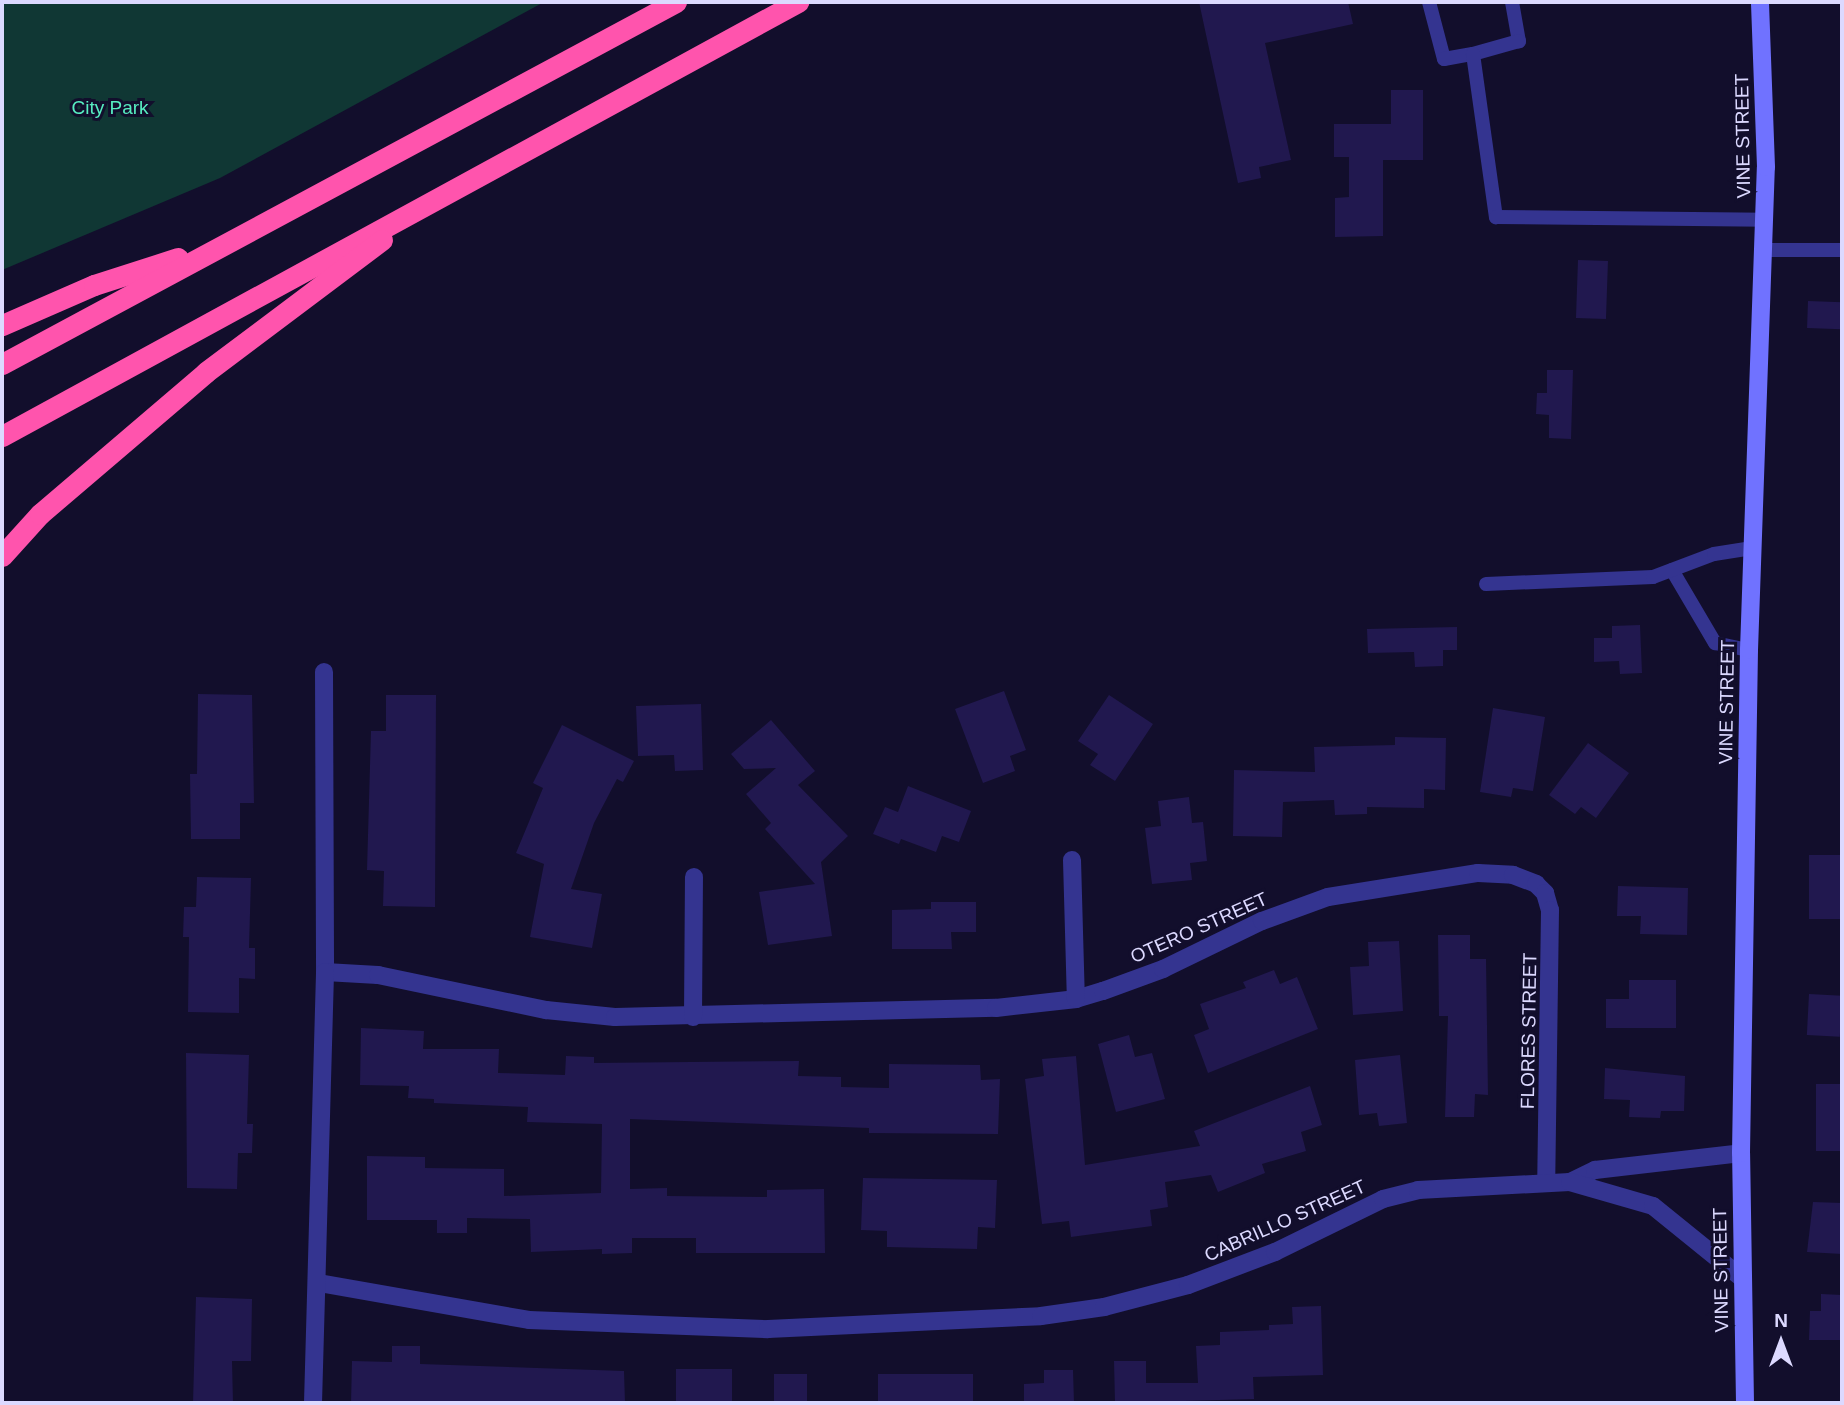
<!DOCTYPE html>
<html>
<head>
<meta charset="utf-8">
<style>
	body { margin:0 }
	#map { position:relative; width:1844px; height:1405px; overflow:hidden; background:#120e2c; font-family:Helvetica,sans-serif }
	div>[style] { position:absolute }
	.green>* { inset:0; background:#103734 }
	.building>* { inset:0; background:#21184f; transform-origin:0 0 }
	.lane>* { height:14px; margin:-7px; padding:0 7px; transform-origin:7px; border-radius:7px; background:#343490 }
	.street>* { height:18px; margin:-9px; padding:0 9px; transform-origin:9px; border-radius:9px; background:#343490 }
	.secondary>* { height:18px; margin:-9px; padding:0 9px; transform-origin:9px; border-radius:9px; background:#7072ff }
	.highway>* { height:21px; margin:-10.5px; padding:0 10.5px; transform-origin:10.5px; border-radius:10.5px; background:#ff54ad }
	span { translate:-50% -50%; white-space:nowrap; text-align:center; line-height:1.15; -webkit-text-stroke:6px #120e2c; paint-order:stroke }
	.park-label { font-size:19px; color:#57edc1 }
	.street-label { font-size:19px; color:#dcd9ff }
	.frame { position:absolute; inset:0; border:4px solid #dcd9ff; pointer-events:none }
	.north { position:absolute; left:1746px; top:1307px; width:70px; height:70px; -webkit-text-stroke:5px #120e2c; paint-order:stroke; rotate:0deg; font-size:19px; font-weight:700; line-height:28px; text-align:center; color:#dcd9ff }
	.north::after { content:''; display:block; margin:auto; width:24px; height:32px; background:#dcd9ff; clip-path:polygon(50% 0,100% 100%,50% 72%,0 100%) }
</style>
</head>
<body>
<div id="map">
	<div class="green">
		<div style="clip-path:polygon(2px 2px,544px 2px,220px 178px,2px 270px)"></div>
	</div>
	<div class="building">
		<div style="clip-path:polygon(1199px 2px,1348px 2px,1353px 24px,1265px 43px,1291px 160px,1259px 167px,1261px 178px,1238px 183px)"></div>
		<div style="clip-path:polygon(1391px 90px,1423px 90px,1423px 160px,1383px 160px,1383px 236px,1335px 237px,1335px 198px,1349px 197px,1349px 157px,1334px 157px,1334px 124px,1391px 124px)"></div>
		<div style="left:1578px;top:260px;width:30px;height:58px;rotate:2deg"></div>
		<div style="left:1808px;top:301px;width:34px;height:27px;rotate:2deg"></div>
		<div style="clip-path:polygon(1547px 370px,1573px 370px,1571px 439px,1549px 438px,1549px 415px,1536px 414px,1537px 393px,1547px 393px)"></div>
		<div style="clip-path:polygon(1640px 625px,1642px 673px,1620px 674px,1619px 661px,1594px 662px,1594px 638px,1612px 638px,1612px 626px)"></div>
		<div style="clip-path:polygon(1457px 627px,1457px 650px,1443px 650px,1443px 666px,1415px 667px,1414px 652px,1368px 653px,1367px 629px)"></div>
		<div style="clip-path:polygon(1004px 691px,1026px 750px,1010px 756px,1015px 771px,983px 783px,955px 709px)"></div>
		<div style="clip-path:polygon(198px 694px,252px 695px,254px 803px,240px 803px,240px 839px,191px 839px,190px 774px,197px 774px)"></div>
		<div style="clip-path:polygon(386px 695px,436px 695px,435px 907px,383px 906px,384px 871px,367px 870px,371px 731px,386px 731px)"></div>
		<div style="clip-path:polygon(1109px 695px,1153px 724px,1115px 781px,1090px 765px,1098px 754px,1078px 741px)"></div>
		<div style="clip-path:polygon(701px 704px,703px 770px,675px 771px,674px 755px,638px 756px,636px 706px)"></div>
		<div style="clip-path:polygon(1493px 708px,1545px 717px,1533px 791px,1513px 788px,1511px 797px,1480px 792px)"></div>
		<div style="clip-path:polygon(771px 720px,815px 771px,798px 785px,848px 836px,821px 862px,832px 936px,768px 945px,759px 892px,815px 884px,765px 829px,771px 823px,746px 794px,776px 768px,744px 769px,731px 754px)"></div>
		<div style="clip-path:polygon(562px 725px,634px 761px,623px 782px,617px 779px,594px 823px,571px 889px,602px 894px,592px 948px,530px 937px,544px 864px,516px 853px,543px 788px,533px 783px)"></div>
		<div style="clip-path:polygon(1395px 737px,1446px 738px,1445px 790px,1424px 789px,1424px 808px,1367px 807px,1367px 814px,1335px 815px,1334px 800px,1283px 802px,1282px 837px,1233px 836px,1234px 770px,1315px 772px,1314px 747px,1395px 745px)"></div>
		<div style="clip-path:polygon(1588px 743px,1629px 773px,1596px 818px,1581px 807px,1575px 814px,1549px 795px)"></div>
		<div style="clip-path:polygon(908px 786px,971px 811px,959px 842px,942px 836px,936px 852px,901px 839px,899px 844px,873px 834px,885px 807px,898px 812px)"></div>
		<div style="clip-path:polygon(1189px 797px,1192px 823px,1203px 822px,1207px 861px,1190px 863px,1192px 880px,1152px 884px,1145px 828px,1161px 826px,1158px 801px)"></div>
		<div style="left:1809px;top:855px;width:31px;height:64px"></div>
		<div style="clip-path:polygon(197px 877px,251px 878px,249px 948px,255px 948px,255px 979px,239px 978px,239px 1013px,188px 1012px,189px 937px,183px 937px,184px 907px,196px 907px)"></div>
		<div style="clip-path:polygon(1618px 886px,1688px 888px,1687px 935px,1640px 934px,1641px 916px,1617px 916px)"></div>
		<div style="clip-path:polygon(931px 902px,976px 902px,976px 932px,951px 932px,952px 949px,892px 949px,892px 910px,931px 909px)"></div>
		<div style="clip-path:polygon(1438px 935px,1470px 935px,1470px 959px,1486px 959px,1488px 1095px,1475px 1094px,1474px 1117px,1445px 1117px,1448px 1016px,1439px 1016px)"></div>
		<div style="clip-path:polygon(1399px 941px,1403px 1011px,1353px 1015px,1350px 967px,1369px 966px,1368px 942px)"></div>
		<div style="clip-path:polygon(1274px 970px,1280px 984px,1297px 977px,1318px 1029px,1208px 1073px,1194px 1035px,1209px 1029px,1200px 1004px,1246px 988px,1243px 982px)"></div>
		<div style="clip-path:polygon(1629px 980px,1676px 980px,1676px 1028px,1606px 1028px,1606px 999px,1629px 999px)"></div>
		<div style="left:1809px;top:994px;width:33px;height:41px;rotate:3deg"></div>
		<div style="clip-path:polygon(361px 1028px,424px 1031px,423px 1049px,499px 1049px,498px 1073px,565px 1075px,566px 1056px,594px 1057px,594px 1063px,799px 1061px,798px 1076px,841px 1077px,841px 1087px,889px 1088px,889px 1064px,980px 1065px,981px 1080px,1000px 1079px,998px 1134px,869px 1133px,869px 1128px,630px 1119px,630px 1189px,667px 1188px,667px 1196px,767px 1197px,767px 1190px,824px 1189px,825px 1253px,696px 1253px,696px 1238px,632px 1238px,632px 1253px,602px 1254px,602px 1249px,531px 1252px,530px 1219px,467px 1218px,467px 1233px,437px 1233px,437px 1220px,367px 1220px,367px 1156px,425px 1157px,425px 1168px,504px 1169px,504px 1196px,601px 1193px,602px 1124px,527px 1122px,528px 1107px,434px 1103px,434px 1099px,408px 1098px,409px 1086px,360px 1085px)"></div>
		<div style="clip-path:polygon(1129px 1035px,1135px 1057px,1152px 1053px,1165px 1099px,1116px 1112px,1098px 1044px)"></div>
		<div style="clip-path:polygon(186px 1053px,249px 1055px,247px 1124px,253px 1124px,252px 1153px,238px 1153px,237px 1189px,187px 1188px)"></div>
		<div style="clip-path:polygon(1400px 1055px,1407px 1123px,1379px 1126px,1377px 1113px,1359px 1115px,1355px 1060px)"></div>
		<div style="clip-path:polygon(1076px 1056px,1085px 1165px,1200px 1146px,1194px 1131px,1310px 1086px,1322px 1125px,1301px 1132px,1306px 1151px,1262px 1164px,1265px 1173px,1218px 1192px,1211px 1175px,1165px 1182px,1168px 1207px,1150px 1210px,1152px 1226px,1071px 1237px,1069px 1221px,1042px 1224px,1025px 1079px,1044px 1076px,1042px 1059px)"></div>
		<div style="clip-path:polygon(1605px 1068px,1685px 1076px,1684px 1111px,1661px 1111px,1660px 1118px,1629px 1117px,1630px 1100px,1604px 1099px)"></div>
		<div style="left:1816px;top:1084px;width:26px;height:67px"></div>
		<div style="clip-path:polygon(863px 1178px,997px 1180px,995px 1228px,978px 1227px,977px 1249px,887px 1247px,887px 1231px,861px 1230px)"></div>
		<div style="clip-path:polygon(1813px 1202px,1842px 1203px,1842px 1254px,1807px 1252px)"></div>
		<div style="clip-path:polygon(1821px 1294px,1842px 1295px,1842px 1340px,1809px 1340px,1810px 1311px,1821px 1311px)"></div>
		<div style="clip-path:polygon(196px 1297px,252px 1299px,251px 1361px,232px 1361px,233px 1403px,193px 1403px)"></div>
		<div style="clip-path:polygon(1321px 1306px,1323px 1375px,1253px 1377px,1254px 1399px,1115px 1403px,1114px 1361px,1146px 1361px,1146px 1383px,1198px 1383px,1196px 1346px,1220px 1345px,1220px 1332px,1269px 1330px,1269px 1325px,1293px 1324px,1292px 1307px)"></div>
		<div style="clip-path:polygon(392px 1346px,420px 1346px,420px 1364px,624px 1371px,625px 1403px,351px 1403px,352px 1361px,392px 1362px)"></div>
		<div style="left:732px;top:1369px;width:34px;height:56px;rotate:90deg"></div>
		<div style="clip-path:polygon(1044px 1370px,1073px 1370px,1074px 1403px,1024px 1403px,1024px 1384px,1044px 1383px)"></div>
		<div style="left:774px;top:1374px;width:33px;height:29px"></div>
		<div style="left:878px;top:1374px;width:95px;height:29px"></div>
	</div>
	<div class="lane">
		<div style="left:1429px;top:2px;width:59px;rotate:75.3deg"></div>
		<div style="left:1444px;top:59px;width:29px;rotate:-10deg"></div>
		<div style="left:1512px;top:2px;width:40px;rotate:80deg"></div>
		<div style="left:1519px;top:41px;width:48px;rotate:164.2deg"></div>
		<div style="left:1473px;top:54px;width:165px;rotate:82deg"></div>
		<div style="left:1496px;top:217px;width:269px;rotate:0.6deg"></div>
		<div style="left:1765px;top:250px;width:77px"></div>
		<div style="left:1672px;top:570px;width:85px;rotate:59.5deg"></div>
		<div style="left:1715px;top:643px;width:35px;rotate:12deg"></div>
		<div style="left:1486px;top:584px;width:167px;rotate:-2.4deg"></div>
		<div style="left:1653px;top:577px;width:65px;rotate:-20.7deg"></div>
		<div style="left:1714px;top:554px;width:37px;rotate:-9deg"></div>
	</div>
	<div class="street">
		<div style="left:324px;top:672px;width:300px;rotate:89.8deg"></div>
		<div style="left:325px;top:972px;width:53px;rotate:3.2deg"></div>
		<div style="left:378px;top:975px;width:172px;rotate:11.8deg"></div>
		<div style="left:546px;top:1010px;width:69px;rotate:5.8deg"></div>
		<div style="left:615px;top:1017px;width:381px;rotate:-1.4deg"></div>
		<div style="left:996px;top:1008px;width:81px;rotate:-6.4deg"></div>
		<div style="left:1076px;top:999px;width:28px;rotate:-17deg"></div>
		<div style="left:1103px;top:991px;width:64px;rotate:-20.1deg"></div>
		<div style="left:1163px;top:969px;width:110px;rotate:-25.9deg"></div>
		<div style="left:1262px;top:921px;width:70px;rotate:-20deg"></div>
		<div style="left:1328px;top:897px;width:152px;rotate:-9.1deg"></div>
		<div style="left:1478px;top:873px;width:35px;rotate:3deg"></div>
		<div style="left:1513px;top:875px;width:25px;rotate:21deg"></div>
		<div style="left:1536px;top:884px;width:13px;rotate:45deg"></div>
		<div style="left:1545px;top:893px;width:18px;rotate:74deg"></div>
		<div style="left:1550px;top:910px;width:273px;rotate:90.8deg"></div>
		<div style="left:1072px;top:860px;width:139px;rotate:88.4deg"></div>
		<div style="left:693px;top:1017px;width:140px;rotate:-89.6deg"></div>
		<div style="left:1570px;top:1182px;width:28px;rotate:-26deg"></div>
		<div style="left:1595px;top:1170px;width:147px;rotate:-6.6deg"></div>
		<div style="left:319px;top:1283px;width:213px;rotate:10deg"></div>
		<div style="left:529px;top:1320px;width:239px;rotate:2.2deg"></div>
		<div style="left:768px;top:1329px;width:273px;rotate:-2.7deg"></div>
		<div style="left:1041px;top:1316px;width:64px;rotate:-8.1deg"></div>
		<div style="left:1104px;top:1307px;width:87px;rotate:-14.7deg"></div>
		<div style="left:1188px;top:1285px;width:93px;rotate:-20.8deg"></div>
		<div style="left:1275px;top:1252px;width:120px;rotate:-26.1deg"></div>
		<div style="left:1383px;top:1199px;width:36px;rotate:-14deg"></div>
		<div style="left:1418px;top:1190px;width:152px;rotate:-3deg"></div>
		<div style="left:1570px;top:1182px;width:86px;rotate:16.1deg"></div>
		<div style="left:1653px;top:1206px;width:114px;rotate:39deg"></div>
		<div style="left:313px;top:1403px;width:431px;rotate:-88.4deg"></div>
	</div>
	<div class="secondary">
		<div style="left:1745px;top:1403px;width:250px;rotate:-90.9deg"></div>
		<div style="left:1741px;top:1153px;width:503px;rotate:-89.09deg"></div>
		<div style="left:1749px;top:650px;width:483px;rotate:-88deg"></div>
		<div style="left:1766px;top:167px;width:165px;rotate:-92.1deg"></div>
	</div>
	<div class="highway">
		<div style="left:2px;top:325px;width:100px;rotate:-23.5deg"></div>
		<div style="left:94px;top:285px;width:88px;rotate:-17.8deg"></div>
		<div style="left:2px;top:364px;width:765px;rotate:-28.24deg"></div>
		<div style="left:2px;top:436px;width:907px;rotate:-28.6deg"></div>
		<div style="left:2px;top:556px;width:57px;rotate:-47.9deg"></div>
		<div style="left:40px;top:514px;width:218px;rotate:-40.5deg"></div>
		<div style="left:206px;top:372px;width:220px;rotate:-36.9deg"></div>
	</div>
	<div class="park-label">
		<span style="left:110px;top:108px">City Park</span>
	</div>
	<div class="street-label">
		<span style="left:1743px;top:136px;rotate:-91deg">VINE STREET</span>
		<span style="left:1727px;top:702px;rotate:-89deg">VINE STREET</span>
		<span style="left:1199px;top:928px;rotate:-24deg">OTERO STREET</span>
		<span style="left:1529px;top:1031px;rotate:-89deg">FLORES STREET</span>
		<span style="left:1285px;top:1221px;rotate:-24deg">CABRILLO STREET</span>
		<span style="left:1721px;top:1270px;rotate:-91deg">VINE STREET</span>
	</div>
	<div class="frame"></div>
	<div class="north">N</div>
</div>
</body>
</html>
